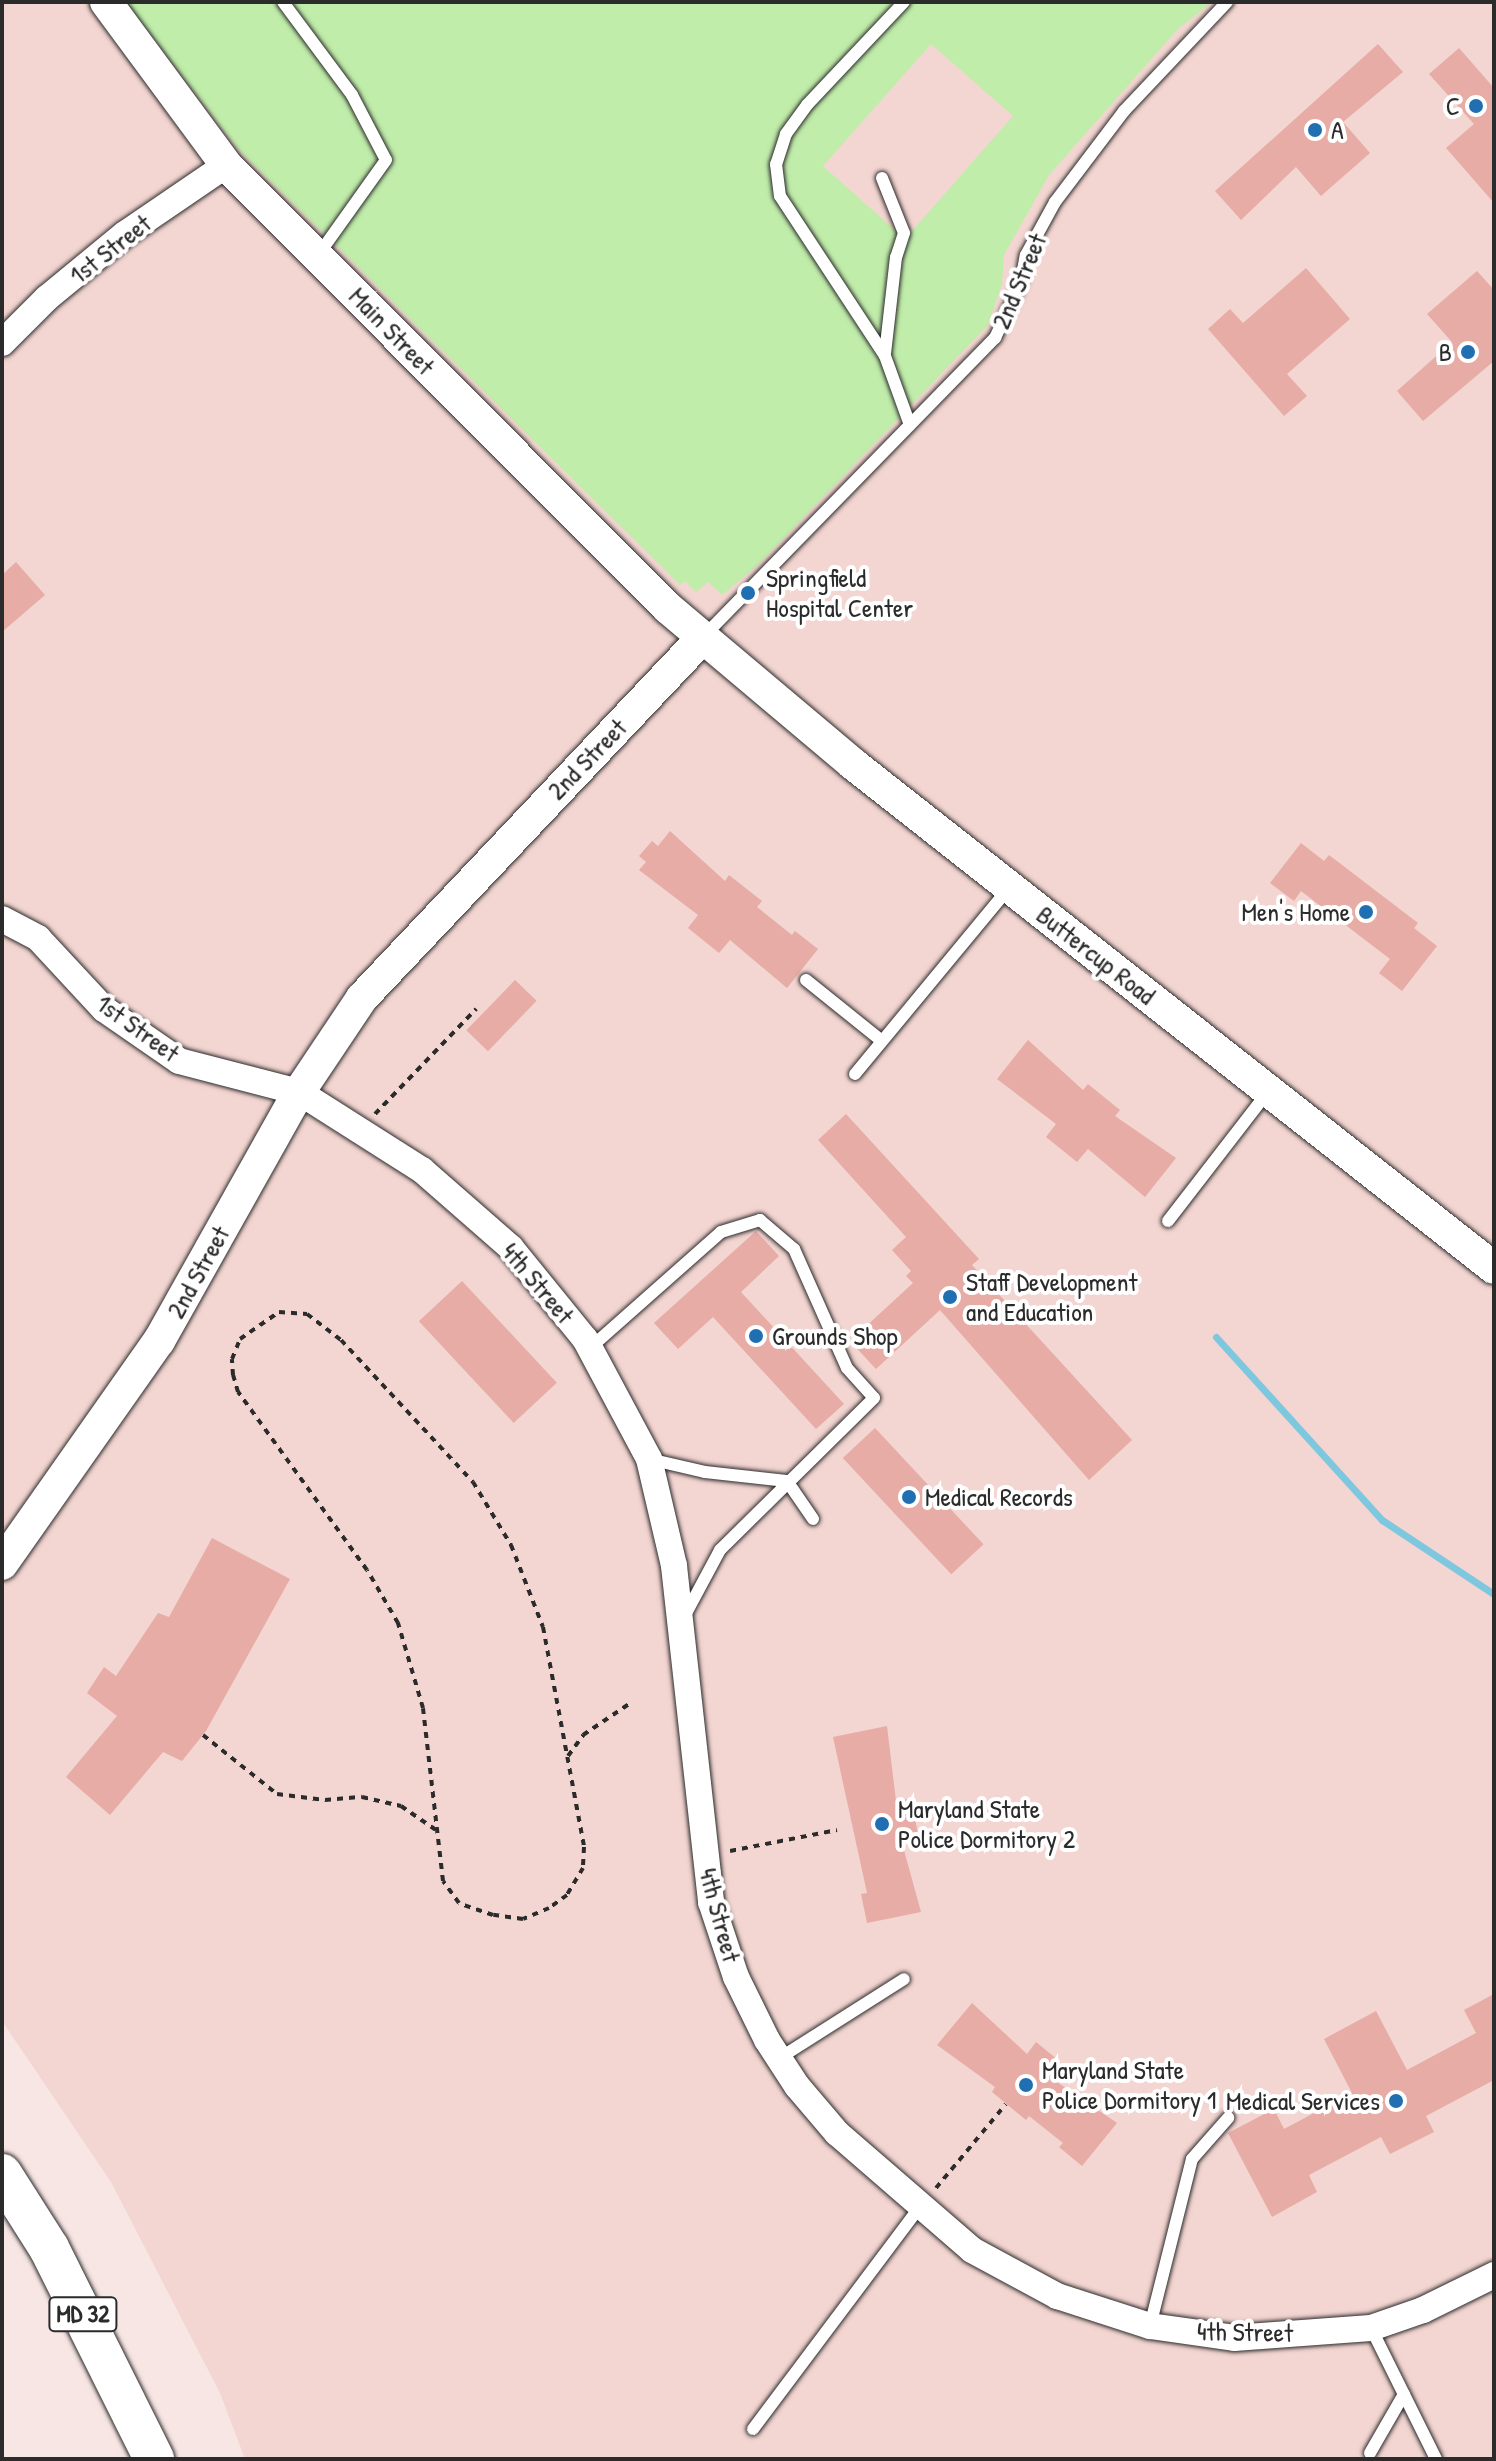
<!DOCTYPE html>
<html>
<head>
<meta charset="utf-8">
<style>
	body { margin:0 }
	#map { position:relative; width:1496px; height:2461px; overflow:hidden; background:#f8e6e4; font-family:"Patrick Hand",sans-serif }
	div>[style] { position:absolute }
	.built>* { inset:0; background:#f3d5d1 }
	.green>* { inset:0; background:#c0edaa }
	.stream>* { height:7px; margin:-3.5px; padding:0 3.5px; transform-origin:3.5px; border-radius:3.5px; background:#7ec8df }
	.building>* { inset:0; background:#e7aca5; transform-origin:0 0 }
	.path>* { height:4px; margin-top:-2px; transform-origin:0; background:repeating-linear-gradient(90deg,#2b2b2b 0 6px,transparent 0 12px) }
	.roads { filter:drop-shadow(0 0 2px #2b2b2b) drop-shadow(0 0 2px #2b2b2b) }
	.service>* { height:12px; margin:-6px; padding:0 6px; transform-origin:6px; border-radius:6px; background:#fff }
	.minor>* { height:26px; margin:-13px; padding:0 13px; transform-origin:13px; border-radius:13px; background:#fff }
	.tertiary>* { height:32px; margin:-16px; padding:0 16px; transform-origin:16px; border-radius:16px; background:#fff }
	.primary>* { height:40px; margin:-20px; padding:0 20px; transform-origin:20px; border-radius:20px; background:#fff }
	.dots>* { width:22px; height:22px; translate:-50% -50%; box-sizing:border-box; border:4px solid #fff; border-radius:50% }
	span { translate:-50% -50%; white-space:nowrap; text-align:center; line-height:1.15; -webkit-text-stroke:8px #fff; paint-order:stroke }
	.shield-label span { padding:2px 6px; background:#fff; border:2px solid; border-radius:6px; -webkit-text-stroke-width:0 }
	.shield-label { font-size:24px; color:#2b2b2b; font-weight:700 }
	.poi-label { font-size:26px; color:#2b2b2b }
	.right { translate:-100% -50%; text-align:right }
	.left { translate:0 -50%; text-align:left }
	.street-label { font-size:26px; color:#2b2b2b }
	.frame { position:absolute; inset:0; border:4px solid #2b2b2b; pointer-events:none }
</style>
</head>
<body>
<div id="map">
	<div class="built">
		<div style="clip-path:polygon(2px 2px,1494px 2px,1494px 2459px,245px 2459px,220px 2393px,111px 2182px,2px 2021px)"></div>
	</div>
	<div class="green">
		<div style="clip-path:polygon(evenodd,125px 2px,1212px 2px,1177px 30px,1049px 175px,1004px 255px,1002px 284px,988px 325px,758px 565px,722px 595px,708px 582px,696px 592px,685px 581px,680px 585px,239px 150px,125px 2px,931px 44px,1013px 116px,905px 239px,823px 166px,931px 44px)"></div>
	</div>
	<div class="stream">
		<div style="left:1216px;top:1337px;width:247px;rotate:47.8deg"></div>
		<div style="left:1382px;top:1520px;width:134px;rotate:33.5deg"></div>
	</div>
	<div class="building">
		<div style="clip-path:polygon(1378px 44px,1403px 72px,1343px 122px,1370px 153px,1321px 196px,1296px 167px,1241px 220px,1215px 191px)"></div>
		<div style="clip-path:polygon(1459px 48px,1494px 88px,1494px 203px,1446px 148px,1474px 124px,1429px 74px)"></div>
		<div style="clip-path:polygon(1306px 268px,1350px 319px,1287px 374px,1307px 396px,1284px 416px,1208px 329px,1230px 309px,1243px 323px)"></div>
		<div style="clip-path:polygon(1477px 271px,1494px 290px,1494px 361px,1423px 421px,1397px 391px,1452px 342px,1427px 314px)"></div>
		<div style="clip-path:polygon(16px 562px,45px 595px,2px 632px,2px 575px)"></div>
		<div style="clip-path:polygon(670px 831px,725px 881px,729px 875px,762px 901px,757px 907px,792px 935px,795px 931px,818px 949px,787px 988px,730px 940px,719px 953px,688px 928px,698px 915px,639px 870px,646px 862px,639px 856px,652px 841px,658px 846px)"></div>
		<div style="clip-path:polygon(1301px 843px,1324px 861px,1329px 855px,1418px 923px,1414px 928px,1437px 946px,1402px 991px,1379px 973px,1390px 959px,1301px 891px,1294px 901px,1270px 883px)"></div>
		<div style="left:515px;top:980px;width:30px;height:70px;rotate:44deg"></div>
		<div style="clip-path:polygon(1028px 1040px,1083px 1090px,1088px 1084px,1120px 1110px,1115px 1116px,1176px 1158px,1145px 1197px,1088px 1149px,1077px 1162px,1046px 1137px,1056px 1124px,997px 1079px)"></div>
		<div style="clip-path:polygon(846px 1114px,979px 1259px,972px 1265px,1132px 1440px,1089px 1480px,940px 1310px,876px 1369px,850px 1341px,913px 1283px,906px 1276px,911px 1271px,892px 1250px,906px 1237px,818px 1140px)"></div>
		<div style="clip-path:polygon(756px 1231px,779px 1256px,741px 1292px,844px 1404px,816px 1429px,713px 1317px,678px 1349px,654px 1323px)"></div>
		<div style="left:462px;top:1281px;width:139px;height:59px;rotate:47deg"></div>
		<div style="left:875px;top:1428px;width:159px;height:44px;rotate:47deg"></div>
		<div style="clip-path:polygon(212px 1538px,290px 1579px,206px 1731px,182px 1761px,163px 1752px,110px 1815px,66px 1777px,117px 1716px,87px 1693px,104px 1667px,116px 1676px,158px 1613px,169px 1617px)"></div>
		<div style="clip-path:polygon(887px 1726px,896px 1801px,911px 1798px,919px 1839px,902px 1843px,921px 1912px,867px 1923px,861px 1894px,867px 1893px,833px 1737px)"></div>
		<div style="clip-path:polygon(1494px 1994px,1494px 2080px,1426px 2116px,1434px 2132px,1390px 2154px,1381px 2137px,1309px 2175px,1317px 2192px,1272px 2217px,1228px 2133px,1274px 2109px,1284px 2129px,1352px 2093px,1324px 2039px,1376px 2011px,1407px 2070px,1476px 2033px,1464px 2010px)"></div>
		<div style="clip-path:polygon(972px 2003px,1027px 2054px,1036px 2042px,1069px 2069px,1057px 2082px,1117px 2123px,1082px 2166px,1059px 2147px,1063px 2143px,1029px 2116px,1026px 2120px,992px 2092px,995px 2087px,937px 2045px)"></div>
	</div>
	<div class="path">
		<div style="left:375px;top:1114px;width:146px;rotate:-46.1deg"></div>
		<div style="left:279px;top:1312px;width:28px;rotate:4deg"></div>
		<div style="left:307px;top:1314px;width:43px;rotate:37.4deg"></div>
		<div style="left:341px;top:1340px;width:194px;rotate:47.1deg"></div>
		<div style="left:473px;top:1482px;width:74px;rotate:58.9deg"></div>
		<div style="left:511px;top:1545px;width:88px;rotate:68.7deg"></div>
		<div style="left:543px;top:1627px;width:224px;rotate:79.4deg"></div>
		<div style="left:584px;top:1847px;width:21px;rotate:93deg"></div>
		<div style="left:583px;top:1868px;width:31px;rotate:121deg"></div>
		<div style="left:567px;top:1895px;width:22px;rotate:144deg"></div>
		<div style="left:549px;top:1908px;width:28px;rotate:157deg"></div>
		<div style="left:523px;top:1919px;width:30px;rotate:-172deg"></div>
		<div style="left:493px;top:1915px;width:36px;rotate:-161deg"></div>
		<div style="left:459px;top:1903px;width:27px;rotate:-126deg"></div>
		<div style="left:443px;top:1881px;width:174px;rotate:-96.6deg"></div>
		<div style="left:423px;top:1708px;width:89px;rotate:-106.4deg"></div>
		<div style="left:398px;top:1623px;width:61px;rotate:-120.3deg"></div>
		<div style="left:367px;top:1570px;width:220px;rotate:-125.9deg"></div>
		<div style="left:238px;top:1392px;width:18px;rotate:-106deg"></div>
		<div style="left:233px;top:1375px;width:16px;rotate:-94deg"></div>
		<div style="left:232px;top:1359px;width:22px;rotate:-68deg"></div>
		<div style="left:240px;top:1339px;width:47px;rotate:-34.7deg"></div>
		<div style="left:203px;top:1735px;width:95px;rotate:38.6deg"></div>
		<div style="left:277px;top:1794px;width:48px;rotate:7.1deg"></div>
		<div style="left:325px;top:1800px;width:37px;rotate:-5deg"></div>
		<div style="left:362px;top:1797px;width:40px;rotate:13deg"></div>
		<div style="left:401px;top:1806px;width:42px;rotate:34.4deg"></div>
		<div style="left:568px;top:1756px;width:26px;rotate:-54deg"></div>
		<div style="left:583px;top:1735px;width:55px;rotate:-34deg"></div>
		<div style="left:730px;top:1851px;width:109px;rotate:-11.1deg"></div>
		<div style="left:936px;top:2188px;width:109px;rotate:-50.2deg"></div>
	</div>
	<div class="roads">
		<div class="service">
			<div style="left:283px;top:2px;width:116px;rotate:53.4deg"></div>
			<div style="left:352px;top:95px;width:73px;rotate:62.4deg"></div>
			<div style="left:386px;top:160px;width:115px;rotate:125.5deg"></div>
			<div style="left:904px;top:2px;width:141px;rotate:133.3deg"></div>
			<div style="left:807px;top:105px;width:36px;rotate:126deg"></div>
			<div style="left:786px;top:134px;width:32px;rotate:108deg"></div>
			<div style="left:776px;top:164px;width:32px;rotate:83deg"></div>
			<div style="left:780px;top:196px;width:191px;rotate:56.7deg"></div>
			<div style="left:885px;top:356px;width:73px;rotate:70.1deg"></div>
			<div style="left:882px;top:178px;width:59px;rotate:68.2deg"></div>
			<div style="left:904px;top:233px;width:25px;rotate:108deg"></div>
			<div style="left:896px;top:257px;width:97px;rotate:96.5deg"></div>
			<div style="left:704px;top:636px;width:417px;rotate:-45.7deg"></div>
			<div style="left:995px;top:338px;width:62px;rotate:-65.1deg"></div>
			<div style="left:1021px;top:282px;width:27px;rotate:-80deg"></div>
			<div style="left:1026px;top:255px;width:60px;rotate:-61.3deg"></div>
			<div style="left:1055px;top:202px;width:114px;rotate:-52.8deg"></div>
			<div style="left:1124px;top:111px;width:150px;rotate:-46.6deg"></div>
			<div style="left:806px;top:980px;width:97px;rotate:38.8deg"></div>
			<div style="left:855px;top:1074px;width:241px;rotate:-50.4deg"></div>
			<div style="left:1168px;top:1221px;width:162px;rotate:-52.3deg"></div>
			<div style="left:590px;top:1348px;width:175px;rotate:-41.5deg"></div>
			<div style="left:721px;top:1232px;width:41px;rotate:-17.1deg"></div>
			<div style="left:760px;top:1220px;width:45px;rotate:40.5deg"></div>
			<div style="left:794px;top:1249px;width:130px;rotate:66deg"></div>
			<div style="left:847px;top:1368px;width:40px;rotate:48deg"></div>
			<div style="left:874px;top:1398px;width:216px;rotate:135.4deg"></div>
			<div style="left:720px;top:1550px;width:76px;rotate:118.2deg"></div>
			<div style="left:649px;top:1459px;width:57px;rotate:13.1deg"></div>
			<div style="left:705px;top:1472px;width:82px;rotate:6.3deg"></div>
			<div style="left:787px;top:1481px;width:46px;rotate:55.6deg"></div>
			<div style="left:778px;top:2059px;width:149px;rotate:-32.4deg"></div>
			<div style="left:1150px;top:2326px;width:172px;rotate:-75.9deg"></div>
			<div style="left:1192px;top:2159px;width:55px;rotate:-48.7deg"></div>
			<div style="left:1371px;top:2328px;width:146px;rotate:63.6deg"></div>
			<div style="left:753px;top:2429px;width:276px;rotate:-53.1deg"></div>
			<div style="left:1370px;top:2453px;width:68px;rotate:-60deg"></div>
		</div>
		<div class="minor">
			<div style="left:2px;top:343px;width:64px;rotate:-45deg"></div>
			<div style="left:47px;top:298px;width:101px;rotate:-39.4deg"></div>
			<div style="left:125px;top:234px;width:122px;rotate:-34.3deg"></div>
			<div style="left:2px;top:919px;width:41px;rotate:27.8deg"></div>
			<div style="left:38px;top:938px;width:97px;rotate:47.1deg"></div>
			<div style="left:104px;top:1009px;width:91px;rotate:34.7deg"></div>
			<div style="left:179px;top:1061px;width:124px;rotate:14.5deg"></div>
			<div style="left:299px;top:1092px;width:146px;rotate:32.4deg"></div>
			<div style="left:422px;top:1170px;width:118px;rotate:41.2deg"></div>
			<div style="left:511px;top:1248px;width:117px;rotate:50.9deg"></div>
			<div style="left:585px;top:1339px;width:136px;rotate:61.9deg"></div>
			<div style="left:649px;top:1459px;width:110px;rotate:76.8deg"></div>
			<div style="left:674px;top:1566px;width:338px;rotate:83.7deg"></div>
			<div style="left:711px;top:1902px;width:79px;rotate:71.6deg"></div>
			<div style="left:736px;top:1977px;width:70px;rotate:63.8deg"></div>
			<div style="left:767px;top:2040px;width:55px;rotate:56.9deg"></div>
			<div style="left:797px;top:2086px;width:62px;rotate:49.6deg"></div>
			<div style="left:837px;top:2133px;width:179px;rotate:40.9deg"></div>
			<div style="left:972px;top:2250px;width:97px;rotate:28.4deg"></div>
			<div style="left:1057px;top:2296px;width:98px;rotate:17.9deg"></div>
			<div style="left:1150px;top:2326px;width:85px;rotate:8.1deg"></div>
			<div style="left:1234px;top:2338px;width:137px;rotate:-4.2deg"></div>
			<div style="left:1371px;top:2328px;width:55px;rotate:-19.1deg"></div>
			<div style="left:1423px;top:2310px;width:79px;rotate:-26.2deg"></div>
		</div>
		<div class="tertiary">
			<div style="left:106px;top:2px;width:202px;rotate:53.6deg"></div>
			<div style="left:226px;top:165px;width:626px;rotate:45.06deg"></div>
			<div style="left:668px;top:608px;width:242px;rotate:40.1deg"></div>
			<div style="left:853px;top:764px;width:815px;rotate:38.18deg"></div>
			<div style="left:2px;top:1564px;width:273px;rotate:-54.9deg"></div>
			<div style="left:159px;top:1341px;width:286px;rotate:-60.7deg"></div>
			<div style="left:299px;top:1092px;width:113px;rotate:-56.2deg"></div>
			<div style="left:362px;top:998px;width:494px;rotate:-46.6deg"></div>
		</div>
		<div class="primary">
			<div style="left:2px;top:2174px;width:88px;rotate:57.6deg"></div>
			<div style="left:49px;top:2248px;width:236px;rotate:63.5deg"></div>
		</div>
	</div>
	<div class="dots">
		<div style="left:1476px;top:106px;background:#1f6fb2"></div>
		<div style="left:1315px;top:130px;background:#1f6fb2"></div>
		<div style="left:1468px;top:352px;background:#1f6fb2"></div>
		<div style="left:748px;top:593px;background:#1f6fb2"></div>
		<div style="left:1366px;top:912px;background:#1f6fb2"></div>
		<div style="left:950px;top:1297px;background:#1f6fb2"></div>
		<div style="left:756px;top:1336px;background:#1f6fb2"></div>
		<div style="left:909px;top:1497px;background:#1f6fb2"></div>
		<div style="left:882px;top:1824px;background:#1f6fb2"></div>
		<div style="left:1026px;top:2085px;background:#1f6fb2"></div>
		<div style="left:1396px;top:2101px;background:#1f6fb2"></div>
	</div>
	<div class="shield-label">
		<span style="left:83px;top:2314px">MD 32</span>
	</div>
	<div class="poi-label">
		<span class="right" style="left:1460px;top:106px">C</span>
		<span class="left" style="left:1331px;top:130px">A</span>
		<span class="right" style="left:1452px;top:352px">B</span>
		<span class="left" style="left:766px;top:593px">Springfield<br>Hospital Center</span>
		<span class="right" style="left:1350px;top:912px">Men's Home</span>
		<span class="left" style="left:966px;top:1297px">Staff Development<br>and Education</span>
		<span class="left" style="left:772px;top:1336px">Grounds Shop</span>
		<span class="left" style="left:925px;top:1497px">Medical Records</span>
		<span class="left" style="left:898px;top:1824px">Maryland State<br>Police Dormitory 2</span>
		<span class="left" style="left:1042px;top:2085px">Maryland State<br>Police Dormitory 1</span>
		<span class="right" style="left:1380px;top:2101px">Medical Services</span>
	</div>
	<div class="street-label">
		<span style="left:110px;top:249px;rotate:-38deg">1st Street</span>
		<span style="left:1019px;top:281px;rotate:-67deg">2nd Street</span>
		<span style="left:392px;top:331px;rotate:46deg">Main Street</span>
		<span style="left:587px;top:759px;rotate:-46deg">2nd Street</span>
		<span style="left:1096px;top:955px;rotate:38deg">Buttercup Road</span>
		<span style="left:138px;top:1028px;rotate:36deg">1st Street</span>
		<span style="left:198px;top:1272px;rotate:-61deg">2nd Street</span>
		<span style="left:538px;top:1283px;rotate:50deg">4th Street</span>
		<span style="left:720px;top:1915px;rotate:75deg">4th Street</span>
		<span style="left:1245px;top:2332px;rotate:1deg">4th Street</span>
	</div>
	<div class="frame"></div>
</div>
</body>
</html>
